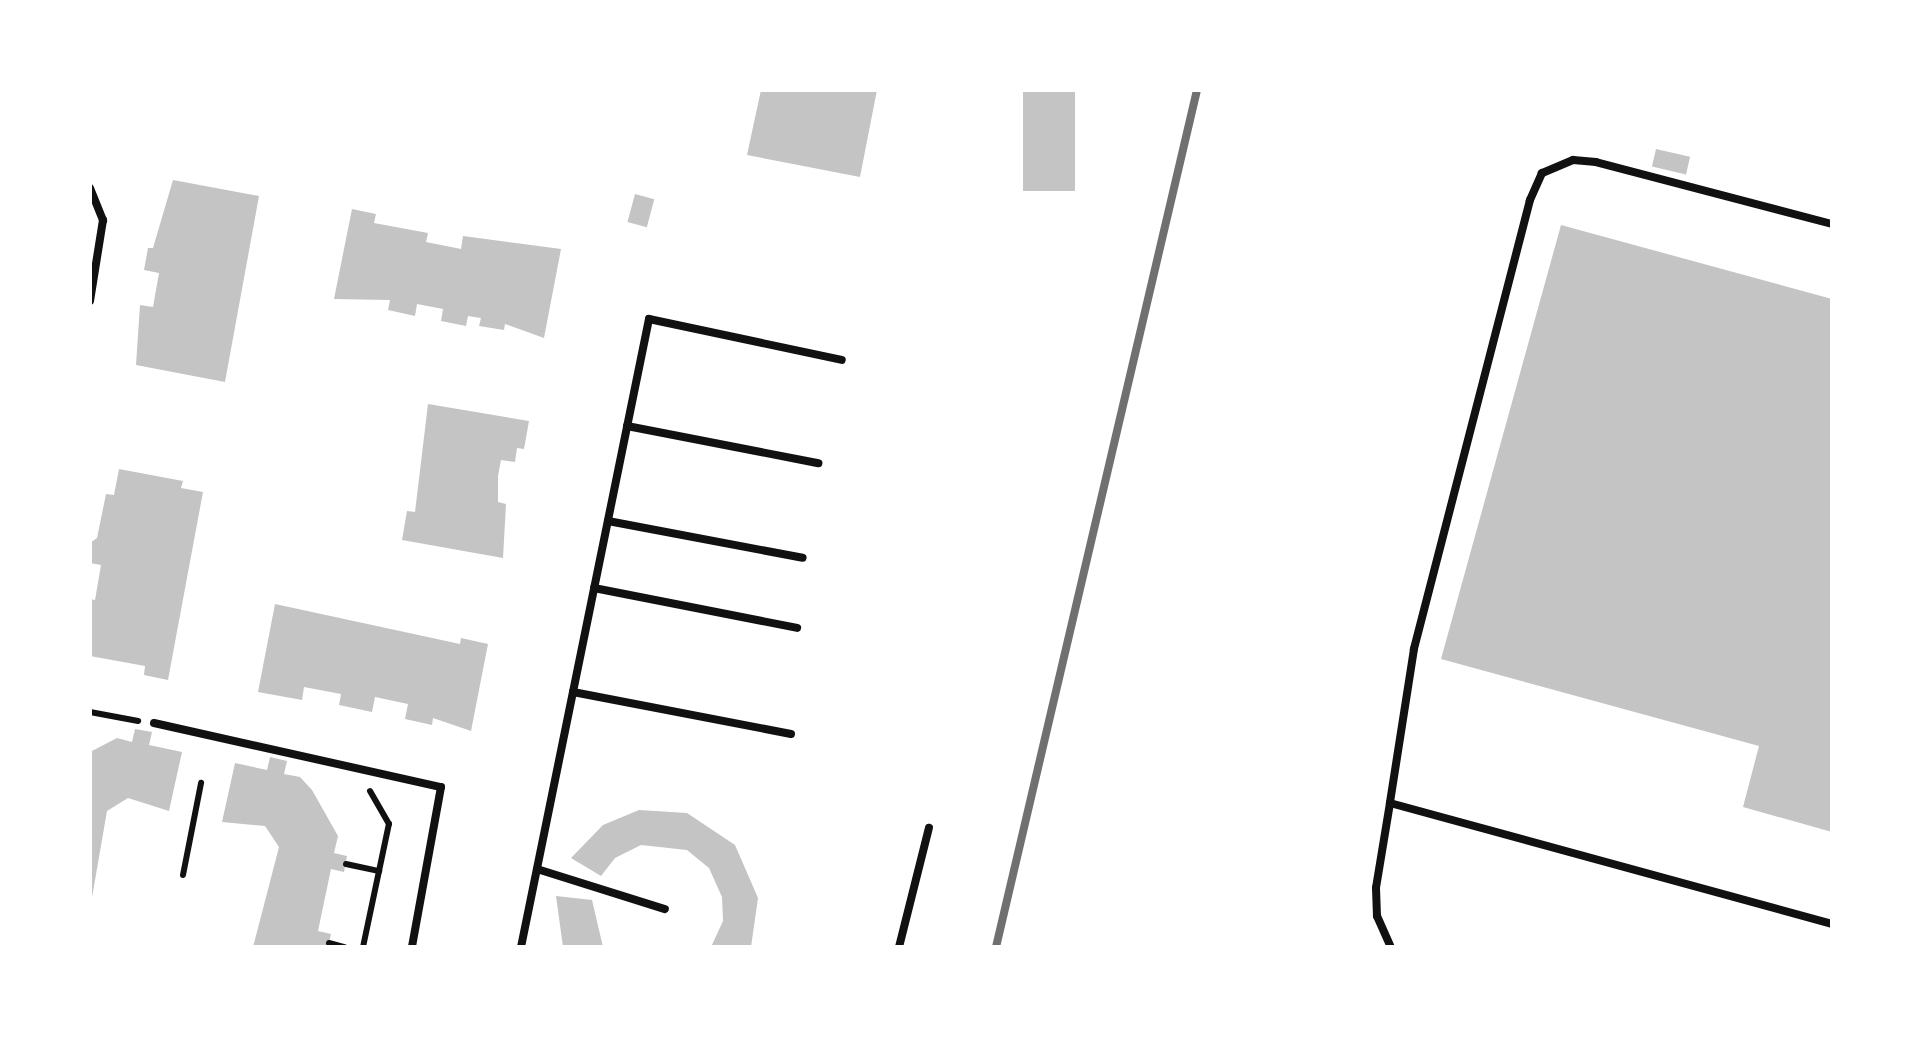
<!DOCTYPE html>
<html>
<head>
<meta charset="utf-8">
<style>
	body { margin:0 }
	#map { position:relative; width:1922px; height:1037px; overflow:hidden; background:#fff; font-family:"DejaVu Sans",sans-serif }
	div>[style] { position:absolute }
	.building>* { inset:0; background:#c4c4c4; transform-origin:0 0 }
	.path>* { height:6px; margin:-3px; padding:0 3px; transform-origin:3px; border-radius:3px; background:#111 }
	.service>* { height:8px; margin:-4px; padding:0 4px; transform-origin:4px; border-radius:4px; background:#111 }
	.rail>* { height:8px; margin:-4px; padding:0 4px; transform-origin:4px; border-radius:4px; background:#707070 }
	span { translate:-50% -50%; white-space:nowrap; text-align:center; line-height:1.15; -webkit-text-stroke:8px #fff; paint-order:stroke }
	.frame { position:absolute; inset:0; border:92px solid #fff; pointer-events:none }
</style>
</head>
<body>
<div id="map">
	<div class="building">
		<div style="clip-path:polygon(761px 90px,877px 90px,860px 177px,747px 155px)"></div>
		<div style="left:1023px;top:90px;width:52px;height:101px"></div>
		<div style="left:1656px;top:149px;width:35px;height:18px;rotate:13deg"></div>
		<div style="clip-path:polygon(173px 180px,259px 196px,225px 382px,136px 365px,140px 305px,153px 307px,159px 273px,144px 270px,148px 248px,153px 248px)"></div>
		<div style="left:635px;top:194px;width:20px;height:29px;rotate:15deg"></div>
		<div style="clip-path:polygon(352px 209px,376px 214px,374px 223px,428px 233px,426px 242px,461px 249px,463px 236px,561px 249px,544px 338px,505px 324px,504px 330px,479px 326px,481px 318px,468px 316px,466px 326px,441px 321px,443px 309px,417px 304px,415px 316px,388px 310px,390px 300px,334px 299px)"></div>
		<div style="clip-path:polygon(1561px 225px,1832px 299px,1832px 832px,1743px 807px,1759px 746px,1441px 659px)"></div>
		<div style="clip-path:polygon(428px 404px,529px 421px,524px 449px,517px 448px,515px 462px,501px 460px,498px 476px,498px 502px,506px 504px,503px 558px,402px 540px,407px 511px,415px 512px)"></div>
		<div style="clip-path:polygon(119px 469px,183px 481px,181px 488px,203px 492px,168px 680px,144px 675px,145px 666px,90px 656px,90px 599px,95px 600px,101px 565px,90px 563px,90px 543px,97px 538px,106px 494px,114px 495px)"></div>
		<div style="clip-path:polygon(275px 604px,460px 644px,461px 638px,488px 644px,471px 731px,433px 718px,432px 725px,405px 719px,408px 704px,375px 697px,372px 712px,339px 705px,341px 694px,304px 687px,302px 700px,258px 692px)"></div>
		<div style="clip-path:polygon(135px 729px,152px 732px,149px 745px,182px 752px,169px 811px,128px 798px,107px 811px,90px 909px,90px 752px,117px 738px,132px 742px)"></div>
		<div style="clip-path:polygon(270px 757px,287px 761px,284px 774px,300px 777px,312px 790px,338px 836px,334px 853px,347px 856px,344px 872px,331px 869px,318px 931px,331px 934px,328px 947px,253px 947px,279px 847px,265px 826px,222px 822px,235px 763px,267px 770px)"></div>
		<div style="clip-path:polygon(639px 810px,687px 813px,735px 845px,758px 898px,751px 947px,711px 947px,723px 921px,722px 897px,709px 868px,687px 850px,641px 845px,615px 858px,601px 876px,571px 858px,603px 825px)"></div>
		<div style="clip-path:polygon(556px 896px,592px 900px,603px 947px,563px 947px)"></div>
	</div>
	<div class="path">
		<div style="left:90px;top:712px;width:49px;rotate:10.6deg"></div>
		<div style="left:346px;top:864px;width:34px;rotate:12deg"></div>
		<div style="left:183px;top:875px;width:94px;rotate:-78.9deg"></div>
		<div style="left:329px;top:943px;width:16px;rotate:15deg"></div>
		<div style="left:363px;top:947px;width:126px;rotate:-78.1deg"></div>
		<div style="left:389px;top:824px;width:38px;rotate:-120deg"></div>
	</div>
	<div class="service">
		<div style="left:90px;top:188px;width:35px;rotate:68deg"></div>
		<div style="left:103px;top:220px;width:82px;rotate:99.1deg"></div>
		<div style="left:1832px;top:224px;width:244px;rotate:-165.3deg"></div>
		<div style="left:1596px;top:162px;width:23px;rotate:-175deg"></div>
		<div style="left:1573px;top:160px;width:34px;rotate:157deg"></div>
		<div style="left:1542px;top:173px;width:30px;rotate:114deg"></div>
		<div style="left:1530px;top:200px;width:464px;rotate:104.5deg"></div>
		<div style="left:1414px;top:649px;width:156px;rotate:98.9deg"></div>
		<div style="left:1390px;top:803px;width:458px;rotate:15.3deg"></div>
		<div style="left:627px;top:426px;width:195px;rotate:11deg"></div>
		<div style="left:608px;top:521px;width:198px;rotate:10.7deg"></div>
		<div style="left:594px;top:588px;width:207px;rotate:11.1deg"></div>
		<div style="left:573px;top:692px;width:222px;rotate:10.9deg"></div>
		<div style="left:154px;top:723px;width:294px;rotate:12.6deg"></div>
		<div style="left:441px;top:787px;width:163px;rotate:100.3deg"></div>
		<div style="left:1390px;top:803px;width:86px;rotate:99.4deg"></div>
		<div style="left:1376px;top:888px;width:28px;rotate:88deg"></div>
		<div style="left:1377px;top:916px;width:34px;rotate:66deg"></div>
		<div style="left:537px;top:869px;width:134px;rotate:17.4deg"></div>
		<div style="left:521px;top:947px;width:641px;rotate:-78.48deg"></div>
		<div style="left:649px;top:319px;width:197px;rotate:12deg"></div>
		<div style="left:899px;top:947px;width:123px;rotate:-75.9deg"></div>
	</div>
	<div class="rail">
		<div style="left:996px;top:947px;width:880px;rotate:-76.8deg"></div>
	</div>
	<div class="frame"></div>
</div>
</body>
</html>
